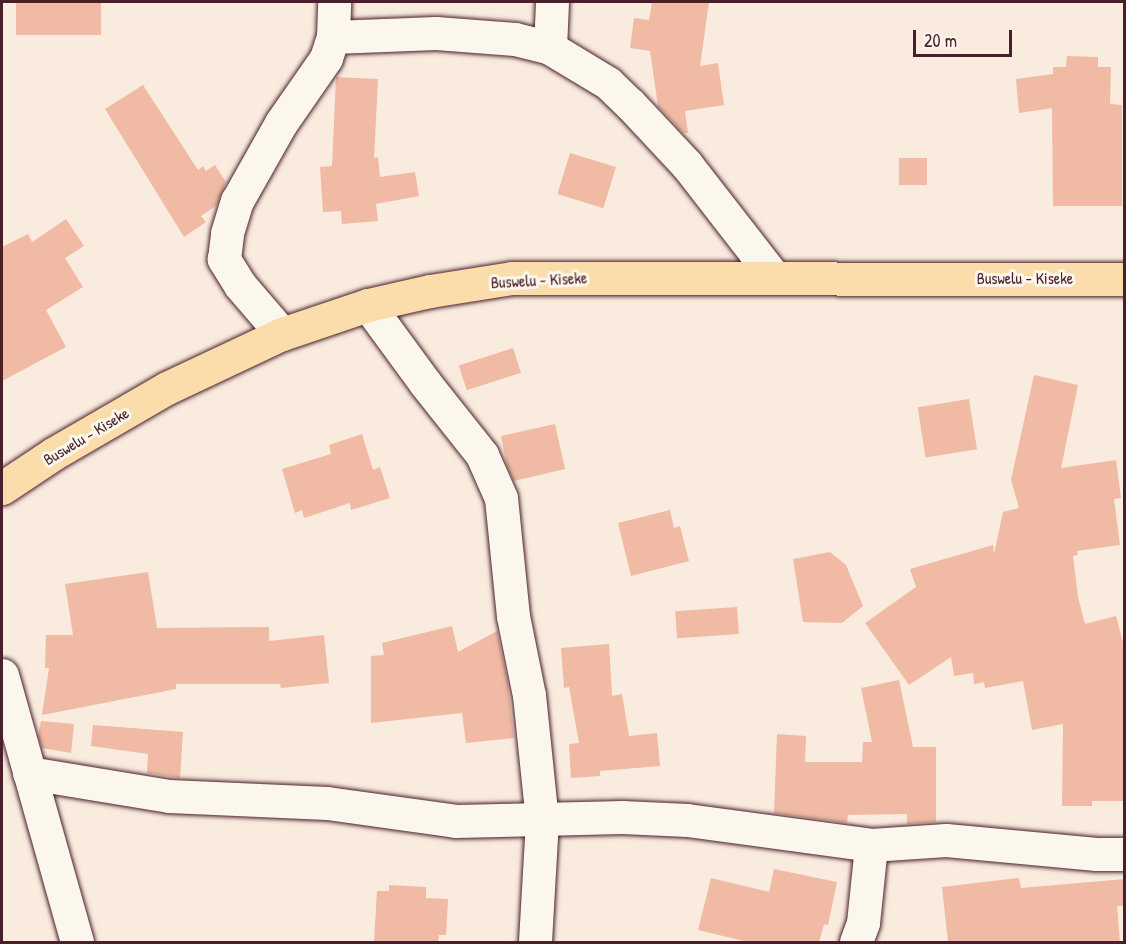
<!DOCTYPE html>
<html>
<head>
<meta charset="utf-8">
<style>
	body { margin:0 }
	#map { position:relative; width:1126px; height:944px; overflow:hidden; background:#f9ebde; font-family:"Patrick Hand",sans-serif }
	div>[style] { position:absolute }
	.building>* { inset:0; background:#f0baa4; transform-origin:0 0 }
	.roads { filter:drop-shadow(0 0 2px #4a1f2b) drop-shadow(0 0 2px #4a1f2b) }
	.minor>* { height:33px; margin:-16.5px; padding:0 16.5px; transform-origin:16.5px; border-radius:16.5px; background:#fbf7ec }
	.major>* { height:33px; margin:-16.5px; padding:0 16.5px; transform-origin:16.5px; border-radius:16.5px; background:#fbddab }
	span { translate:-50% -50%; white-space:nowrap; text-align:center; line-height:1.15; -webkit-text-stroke:6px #fbf7ec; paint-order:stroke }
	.street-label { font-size:16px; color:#4a1f2b }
	.frame { position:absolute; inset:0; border:3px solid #4a1f2b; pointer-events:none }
	.scale { position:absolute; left:913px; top:30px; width:99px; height:27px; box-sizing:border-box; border:3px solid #4a1f2b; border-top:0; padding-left:8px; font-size:18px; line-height:21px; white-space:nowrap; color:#4a1f2b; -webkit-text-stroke:4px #fbf7ec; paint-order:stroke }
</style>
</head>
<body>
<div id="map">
	<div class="building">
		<div style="left:16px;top:2px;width:85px;height:33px"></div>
		<div style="clip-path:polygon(652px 2px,709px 2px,700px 66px,718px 63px,724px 105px,685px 111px,688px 133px,683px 133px,658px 106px,650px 51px,630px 48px,634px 18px,649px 20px)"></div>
		<div style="clip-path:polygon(1067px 56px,1098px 57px,1098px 67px,1111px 67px,1110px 104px,1122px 105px,1122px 206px,1053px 206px,1052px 108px,1019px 113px,1016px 79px,1053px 74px,1053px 67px,1066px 67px)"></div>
		<div style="clip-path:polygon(336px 77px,378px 79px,374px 158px,378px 157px,380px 177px,415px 172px,419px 196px,376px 204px,378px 221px,342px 224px,341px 211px,323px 212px,320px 167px,332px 166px)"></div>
		<div style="clip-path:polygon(143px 85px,198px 170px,203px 166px,206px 171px,215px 165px,226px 182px,216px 206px,201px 216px,206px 222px,184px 237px,105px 109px)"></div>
		<div style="left:570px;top:153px;width:48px;height:43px;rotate:17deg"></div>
		<div style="left:927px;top:158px;width:27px;height:28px;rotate:90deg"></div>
		<div style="clip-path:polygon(66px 219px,84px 246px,65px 258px,83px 287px,46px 310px,66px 347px,2px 381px,2px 247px,28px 234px,32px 242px)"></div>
		<div style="left:513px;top:348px;width:26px;height:57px;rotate:72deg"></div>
		<div style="clip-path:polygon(1034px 375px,1078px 385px,1061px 468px,1116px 460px,1121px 498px,1114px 499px,1120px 545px,1077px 551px,1078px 555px,1073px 556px,1078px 597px,1085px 624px,1116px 616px,1125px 650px,1123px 801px,1092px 801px,1092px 806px,1062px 806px,1063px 724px,1032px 730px,1023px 681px,985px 688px,984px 682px,974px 684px,973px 673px,954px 676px,951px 657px,909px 685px,865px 623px,916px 587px,910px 569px,993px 545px,994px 554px,1003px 512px,1019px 508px,1011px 480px)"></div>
		<div style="left:969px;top:399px;width:51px;height:52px;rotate:81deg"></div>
		<div style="clip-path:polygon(555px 424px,565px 469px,514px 481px,507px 466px,501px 436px)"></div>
		<div style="clip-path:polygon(362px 434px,373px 470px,380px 467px,390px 498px,351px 510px,350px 503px,304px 518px,302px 510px,295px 513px,282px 469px,331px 454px,329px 445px)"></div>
		<div style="clip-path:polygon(670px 510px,674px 528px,680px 526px,689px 561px,631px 576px,618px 523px)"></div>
		<div style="clip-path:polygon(830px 552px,846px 565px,863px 606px,842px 623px,803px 622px,793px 559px)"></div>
		<div style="clip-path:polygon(148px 572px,157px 628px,269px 627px,269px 641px,324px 635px,329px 683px,281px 688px,280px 684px,176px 684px,176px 689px,42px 715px,49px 668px,45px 668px,46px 635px,73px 635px,65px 584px)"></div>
		<div style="left:737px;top:607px;width:27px;height:62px;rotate:86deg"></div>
		<div style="clip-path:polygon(452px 626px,458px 652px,497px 631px,508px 684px,514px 738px,466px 743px,462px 713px,371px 723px,371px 656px,384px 655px,382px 643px)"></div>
		<div style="clip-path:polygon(609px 644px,612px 696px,622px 694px,629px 736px,657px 733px,660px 766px,600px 771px,600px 776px,571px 778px,569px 744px,579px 743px,569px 687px,564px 688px,561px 648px)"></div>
		<div style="clip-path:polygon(899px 680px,913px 747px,936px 747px,936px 822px,907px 824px,907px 814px,848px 815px,847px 823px,774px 813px,777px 734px,806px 736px,805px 762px,862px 762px,863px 742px,872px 742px,861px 688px)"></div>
		<div style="clip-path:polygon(41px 721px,74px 724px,71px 753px,42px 748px,38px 736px)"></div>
		<div style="clip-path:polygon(93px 725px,183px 732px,180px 778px,147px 773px,148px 754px,91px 746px)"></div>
		<div style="clip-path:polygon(774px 869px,837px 882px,828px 925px,824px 924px,819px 942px,748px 942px,698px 930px,711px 878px,769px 892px)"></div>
		<div style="clip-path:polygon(1019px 878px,1021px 888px,1125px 879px,1125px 906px,1117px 906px,1120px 942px,948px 942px,942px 887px)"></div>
		<div style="clip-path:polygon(389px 885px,426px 887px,426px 898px,448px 899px,446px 935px,439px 935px,438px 942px,374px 942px,377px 891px,389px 891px)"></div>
	</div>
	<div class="roads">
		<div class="minor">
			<div style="left:333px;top:37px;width:103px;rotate:-2.2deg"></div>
			<div style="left:436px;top:33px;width:79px;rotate:4.3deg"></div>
			<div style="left:515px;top:39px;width:36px;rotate:14deg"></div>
			<div style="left:550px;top:48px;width:68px;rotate:31.1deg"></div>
			<div style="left:608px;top:83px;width:30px;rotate:44deg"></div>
			<div style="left:630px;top:104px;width:83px;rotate:46.9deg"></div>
			<div style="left:687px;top:165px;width:142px;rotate:52.2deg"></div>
			<div style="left:550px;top:48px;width:46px;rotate:-87.5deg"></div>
			<div style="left:368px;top:305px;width:97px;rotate:53.8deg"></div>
			<div style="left:425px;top:383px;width:92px;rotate:51.6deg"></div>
			<div style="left:482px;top:455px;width:47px;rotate:66.2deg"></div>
			<div style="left:501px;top:498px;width:119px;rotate:84.2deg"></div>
			<div style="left:513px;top:616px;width:81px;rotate:78.6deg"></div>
			<div style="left:529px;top:695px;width:126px;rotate:84.1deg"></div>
			<div style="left:542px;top:820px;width:122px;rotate:93.3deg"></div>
			<div style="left:282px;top:334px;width:65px;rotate:-130.6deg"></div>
			<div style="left:240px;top:285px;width:31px;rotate:-122deg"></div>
			<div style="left:224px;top:259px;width:26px;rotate:-83deg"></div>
			<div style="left:227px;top:233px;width:34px;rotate:-73deg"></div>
			<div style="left:237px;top:201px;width:90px;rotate:-60.6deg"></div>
			<div style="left:281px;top:123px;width:79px;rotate:-55.3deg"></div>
			<div style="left:326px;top:58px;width:22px;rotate:-72deg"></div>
			<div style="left:333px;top:37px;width:35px;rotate:-88deg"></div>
			<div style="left:2px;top:675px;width:277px;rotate:74.3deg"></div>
			<div style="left:29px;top:773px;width:142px;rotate:9.3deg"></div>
			<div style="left:169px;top:796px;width:158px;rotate:2.5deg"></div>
			<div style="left:327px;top:803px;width:130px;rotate:7.9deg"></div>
			<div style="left:456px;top:821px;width:166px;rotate:-1.4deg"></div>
			<div style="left:622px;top:817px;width:65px;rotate:2.6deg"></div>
			<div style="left:687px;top:820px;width:186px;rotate:7.7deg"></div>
			<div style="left:871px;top:845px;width:75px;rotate:-3.8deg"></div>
			<div style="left:946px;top:840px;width:151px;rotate:5.3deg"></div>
			<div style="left:1096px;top:854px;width:28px"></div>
			<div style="left:856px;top:942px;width:20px;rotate:-70deg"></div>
			<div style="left:863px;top:923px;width:78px;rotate:-84.1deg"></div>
		</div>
		<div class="major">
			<div style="left:2px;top:488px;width:61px;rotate:-33.7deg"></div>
			<div style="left:53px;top:454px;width:132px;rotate:-30.1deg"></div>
			<div style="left:167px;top:388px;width:127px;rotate:-25.2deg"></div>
			<div style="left:282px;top:334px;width:91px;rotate:-18.6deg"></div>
			<div style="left:368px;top:305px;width:64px;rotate:-12.7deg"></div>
			<div style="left:430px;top:291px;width:83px;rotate:-9deg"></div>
			<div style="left:512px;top:278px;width:612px;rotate:0.09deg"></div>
		</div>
	</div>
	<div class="street-label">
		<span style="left:1025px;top:278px">Buswelu - Kiseke</span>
		<span style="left:539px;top:280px;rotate:-3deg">Buswelu - Kiseke</span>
		<span style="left:86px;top:436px;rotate:-31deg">Buswelu - Kiseke</span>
	</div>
	<div class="frame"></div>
	<div class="scale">20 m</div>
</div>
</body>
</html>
